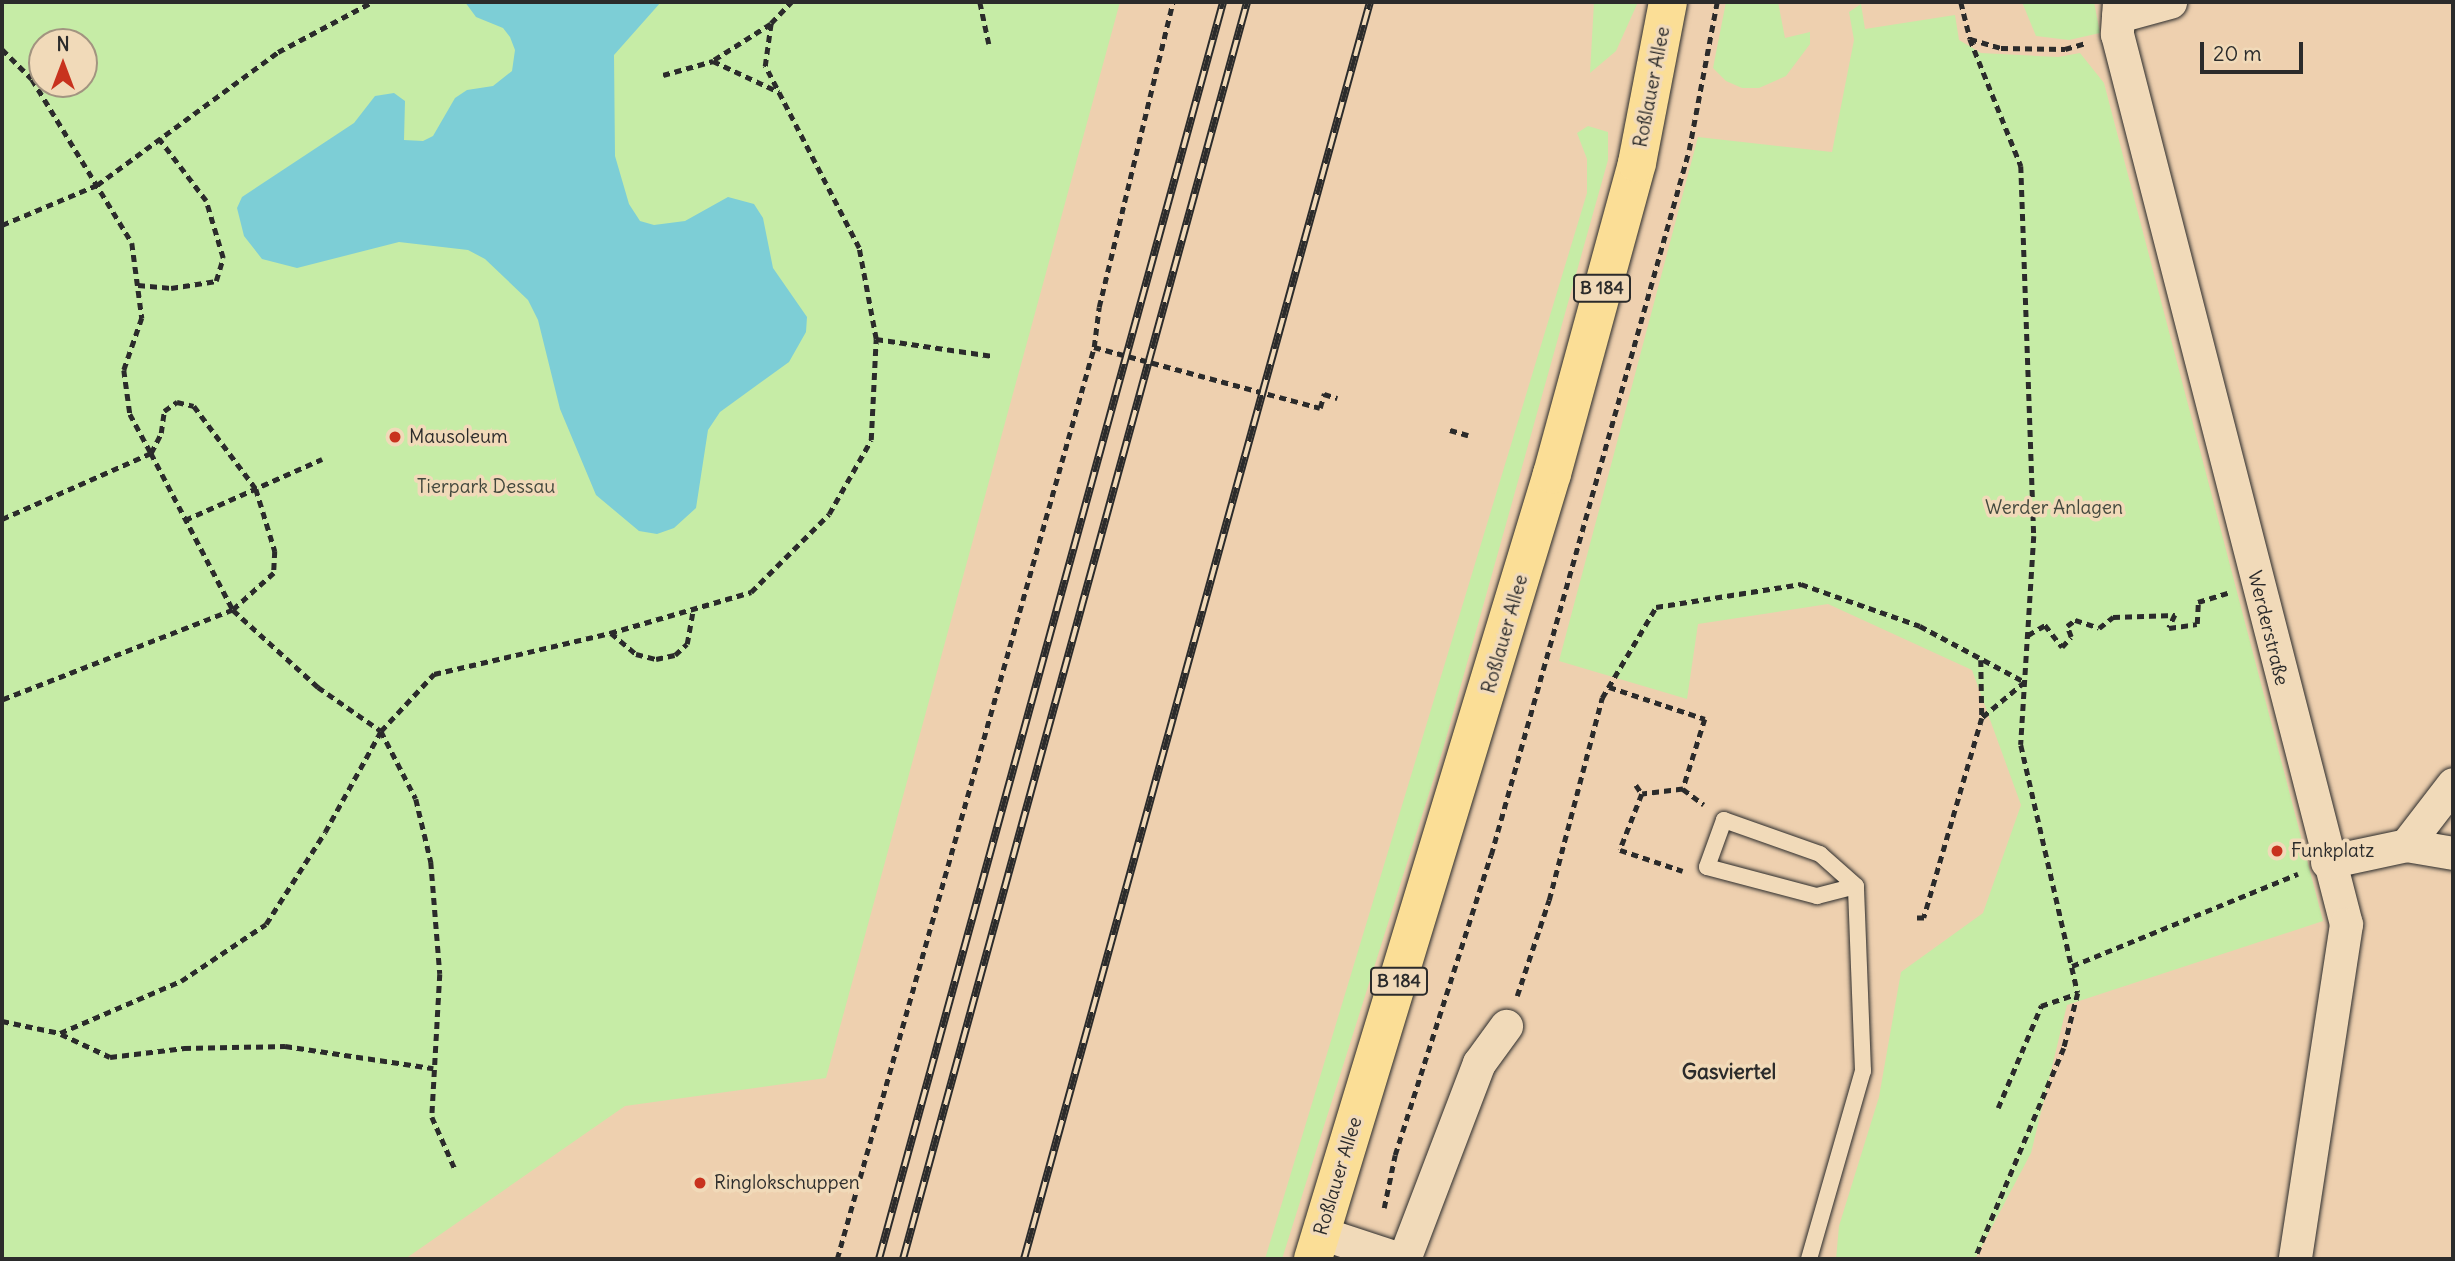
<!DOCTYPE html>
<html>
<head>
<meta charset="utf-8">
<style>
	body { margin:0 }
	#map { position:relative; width:2455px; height:1261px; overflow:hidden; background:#eed0af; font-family:Delius,sans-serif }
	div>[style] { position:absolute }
	.green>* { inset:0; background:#c6eca6 }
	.water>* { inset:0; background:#7dced6 }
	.path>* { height:4.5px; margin-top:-2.25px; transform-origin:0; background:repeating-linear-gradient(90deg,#2b2b2b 0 7px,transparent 0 12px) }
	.roads { filter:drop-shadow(0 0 2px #2b2b2b) drop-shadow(0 0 2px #2b2b2b) }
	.lane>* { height:16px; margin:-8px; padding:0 8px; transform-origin:8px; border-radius:8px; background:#f1dab9 }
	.street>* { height:33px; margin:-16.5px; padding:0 16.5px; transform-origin:16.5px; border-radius:16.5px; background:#f1dab9 }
	.primary>* { height:38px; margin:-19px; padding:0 19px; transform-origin:19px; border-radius:19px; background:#fbde96 }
	.rail>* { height:8px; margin-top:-4px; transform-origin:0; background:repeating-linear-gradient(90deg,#f1dab9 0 16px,#2b2b2b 0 32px); box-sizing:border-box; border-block:2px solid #2b2b2b }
	.dots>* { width:19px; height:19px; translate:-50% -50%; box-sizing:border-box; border:4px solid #f1dab9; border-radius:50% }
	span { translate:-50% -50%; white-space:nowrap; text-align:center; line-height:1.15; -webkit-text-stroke:7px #f1dab9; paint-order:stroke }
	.shield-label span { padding:2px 5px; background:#f1dab9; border:2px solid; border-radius:5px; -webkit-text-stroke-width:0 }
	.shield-label { font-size:18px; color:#2b2b2b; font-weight:700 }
	.street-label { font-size:19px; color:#2b2b2b }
	.poi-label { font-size:19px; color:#2b2b2b }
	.left { translate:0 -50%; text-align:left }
	.park-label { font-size:19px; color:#42483d }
	.neighbourhood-label { font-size:21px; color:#2b2b2b; font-weight:700 }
	.frame { position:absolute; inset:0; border:4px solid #2b2b2b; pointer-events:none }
	.north { position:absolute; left:28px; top:28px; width:70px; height:70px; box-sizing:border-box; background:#f1dab9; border:2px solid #a29480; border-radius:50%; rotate:0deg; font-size:19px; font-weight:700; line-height:28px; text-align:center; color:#2b2b2b }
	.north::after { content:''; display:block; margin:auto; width:24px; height:32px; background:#c8321e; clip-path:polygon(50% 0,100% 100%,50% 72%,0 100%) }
	.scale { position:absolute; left:2200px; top:42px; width:103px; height:32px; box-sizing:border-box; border:4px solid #2b2b2b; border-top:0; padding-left:9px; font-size:21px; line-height:24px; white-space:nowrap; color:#2b2b2b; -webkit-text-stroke:5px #f1dab9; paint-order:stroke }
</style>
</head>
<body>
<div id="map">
	<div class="green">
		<div style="clip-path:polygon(evenodd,2px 2px,1120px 2px,826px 1078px,625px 1106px,405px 1259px,2px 1259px,2px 2px,42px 42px,84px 42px,84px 84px,42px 84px,42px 42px)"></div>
		<div style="clip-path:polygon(1594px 2px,1638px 2px,1616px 51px,1590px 73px)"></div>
		<div style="clip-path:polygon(1726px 2px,1778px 2px,1785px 38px,1810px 32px,1810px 44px,1786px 76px,1759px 88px,1742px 88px,1726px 81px,1713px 68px)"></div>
		<div style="clip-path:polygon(2022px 2px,2094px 2px,2100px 33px,2069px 40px,2036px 36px)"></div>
		<div style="clip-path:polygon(1861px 4px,1865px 29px,1955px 15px,1959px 40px,1981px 53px,2058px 57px,2080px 53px,2104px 83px,2323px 921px,2067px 1005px,2031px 1153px,1975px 1259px,1836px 1259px,1839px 1226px,1879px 1097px,1901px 972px,1983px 913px,2021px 805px,1972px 670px,1828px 604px,1698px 624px,1687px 699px,1559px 661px,1698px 137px,1832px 152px,1854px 40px,1849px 12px)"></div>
		<div style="clip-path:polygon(1588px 126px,1608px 132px,1608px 160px,1443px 749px,1282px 1259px,1265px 1259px,1587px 193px,1587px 159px,1577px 133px)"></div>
	</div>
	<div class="water">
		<div style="clip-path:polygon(465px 2px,661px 2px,614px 55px,615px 156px,629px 204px,640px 221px,654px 225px,685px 221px,728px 197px,754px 204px,763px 218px,773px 268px,807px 317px,806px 332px,789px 362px,720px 412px,708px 430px,696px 508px,674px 528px,657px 534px,639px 531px,596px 495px,560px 409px,538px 320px,528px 300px,485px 259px,468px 250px,399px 242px,297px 268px,262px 259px,244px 236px,237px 208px,242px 197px,354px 123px,375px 96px,394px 93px,405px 101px,404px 140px,423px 141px,433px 136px,455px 98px,467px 90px,493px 86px,512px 71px,515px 50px,510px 37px,503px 28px,476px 17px)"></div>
	</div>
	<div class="path">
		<div style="left:980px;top:2px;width:43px;rotate:77.9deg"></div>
		<div style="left:1961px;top:2px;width:38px;rotate:76deg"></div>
		<div style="left:1970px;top:39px;width:32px;rotate:16deg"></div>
		<div style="left:2001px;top:48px;width:64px;rotate:0.9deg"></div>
		<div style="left:2065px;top:49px;width:22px;rotate:-16deg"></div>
		<div style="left:771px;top:24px;width:69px;rotate:147.5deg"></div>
		<div style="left:713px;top:61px;width:73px;rotate:25.2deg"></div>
		<div style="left:1970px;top:39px;width:137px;rotate:68.1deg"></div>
		<div style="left:2021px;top:166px;width:370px;rotate:88deg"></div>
		<div style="left:2034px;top:536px;width:209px;rotate:93.6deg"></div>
		<div style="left:2021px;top:745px;width:254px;rotate:77.1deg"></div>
		<div style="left:2078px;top:993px;width:57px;rotate:104.3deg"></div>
		<div style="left:2064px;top:1048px;width:229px;rotate:112.9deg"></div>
		<div style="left:2px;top:49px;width:42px;rotate:45deg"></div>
		<div style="left:32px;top:79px;width:192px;rotate:58.6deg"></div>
		<div style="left:132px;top:243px;width:76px;rotate:82.4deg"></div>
		<div style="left:142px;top:318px;width:55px;rotate:109.1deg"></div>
		<div style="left:124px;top:370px;width:44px;rotate:82.2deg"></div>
		<div style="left:130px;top:414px;width:44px;rotate:61.7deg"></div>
		<div style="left:663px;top:75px;width:52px;rotate:-15.6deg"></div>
		<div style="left:2px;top:225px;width:103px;rotate:-22.8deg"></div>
		<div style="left:97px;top:185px;width:225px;rotate:-36.3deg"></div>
		<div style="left:278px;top:52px;width:106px;rotate:-28deg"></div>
		<div style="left:138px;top:285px;width:33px;rotate:5deg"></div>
		<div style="left:171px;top:288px;width:46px;rotate:-8.8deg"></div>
		<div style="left:216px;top:281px;width:24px;rotate:-73deg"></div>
		<div style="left:223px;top:258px;width:59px;rotate:-106.6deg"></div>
		<div style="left:206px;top:201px;width:78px;rotate:-127.2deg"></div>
		<div style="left:876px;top:339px;width:118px;rotate:8.3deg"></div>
		<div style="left:1094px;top:347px;width:40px;rotate:-82.9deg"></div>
		<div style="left:1099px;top:307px;width:314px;rotate:-76.4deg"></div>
		<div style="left:1450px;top:430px;width:19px;rotate:16deg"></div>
		<div style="left:151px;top:453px;width:22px;rotate:-63deg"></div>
		<div style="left:161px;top:433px;width:22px;rotate:-82deg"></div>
		<div style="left:164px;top:411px;width:16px;rotate:-35deg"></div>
		<div style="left:177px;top:402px;width:17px;rotate:13deg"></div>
		<div style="left:194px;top:406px;width:104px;rotate:53.2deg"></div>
		<div style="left:256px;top:489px;width:65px;rotate:73deg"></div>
		<div style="left:275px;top:551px;width:22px;rotate:93deg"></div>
		<div style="left:274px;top:573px;width:55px;rotate:137.9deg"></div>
		<div style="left:233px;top:610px;width:115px;rotate:42.2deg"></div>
		<div style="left:318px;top:687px;width:77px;rotate:34.9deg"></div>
		<div style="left:381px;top:731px;width:76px;rotate:62.8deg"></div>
		<div style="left:416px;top:799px;width:65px;rotate:76.6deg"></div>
		<div style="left:431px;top:862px;width:112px;rotate:85.4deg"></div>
		<div style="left:440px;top:974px;width:143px;rotate:93.2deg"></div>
		<div style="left:432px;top:1117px;width:57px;rotate:66.1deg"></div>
		<div style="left:2px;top:519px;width:163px;rotate:-23.9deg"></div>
		<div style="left:151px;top:453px;width:177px;rotate:62.4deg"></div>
		<div style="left:233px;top:610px;width:248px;rotate:158.7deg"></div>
		<div style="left:185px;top:520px;width:150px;rotate:-24deg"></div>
		<div style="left:611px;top:633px;width:33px;rotate:40deg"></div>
		<div style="left:636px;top:654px;width:21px;rotate:14deg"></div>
		<div style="left:656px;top:659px;width:19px;rotate:-12deg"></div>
		<div style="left:675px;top:655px;width:16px;rotate:-43deg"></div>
		<div style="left:687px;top:644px;width:34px;rotate:-80deg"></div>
		<div style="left:2028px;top:635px;width:20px;rotate:-30deg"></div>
		<div style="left:2045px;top:625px;width:28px;rotate:52deg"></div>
		<div style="left:2062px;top:647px;width:13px;rotate:-48deg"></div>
		<div style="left:2071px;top:637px;width:12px;rotate:-110deg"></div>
		<div style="left:2067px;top:626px;width:10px;rotate:-37deg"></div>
		<div style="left:2075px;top:620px;width:25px;rotate:18deg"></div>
		<div style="left:2099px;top:628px;width:18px;rotate:-38deg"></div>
		<div style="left:2113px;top:617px;width:62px;rotate:-1.8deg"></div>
		<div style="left:2175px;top:615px;width:14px;rotate:115deg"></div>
		<div style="left:2169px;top:628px;width:28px;rotate:-8deg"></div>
		<div style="left:2197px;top:624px;width:22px;rotate:-87deg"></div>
		<div style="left:2198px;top:602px;width:31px;rotate:-17deg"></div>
		<div style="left:1981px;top:660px;width:57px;rotate:89deg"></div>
		<div style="left:1609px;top:687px;width:101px;rotate:18.4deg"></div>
		<div style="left:1705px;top:719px;width:73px;rotate:107.4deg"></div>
		<div style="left:1683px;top:789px;width:41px;rotate:173deg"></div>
		<div style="left:1642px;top:794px;width:60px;rotate:111.4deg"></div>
		<div style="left:1620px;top:850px;width:66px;rotate:18.4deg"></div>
		<div style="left:1636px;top:785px;width:11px;rotate:56deg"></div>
		<div style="left:1683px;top:789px;width:26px;rotate:37deg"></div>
		<div style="left:2072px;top:966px;width:244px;rotate:-22.2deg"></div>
		<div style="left:1517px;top:996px;width:101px;rotate:-71.6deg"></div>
		<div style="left:1549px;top:900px;width:209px;rotate:-75.3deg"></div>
		<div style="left:1602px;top:698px;width:106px;rotate:-59.3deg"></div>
		<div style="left:1656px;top:607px;width:147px;rotate:-9deg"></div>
		<div style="left:1801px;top:584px;width:126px;rotate:19.4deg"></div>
		<div style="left:1920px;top:626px;width:119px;rotate:28.1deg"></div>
		<div style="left:2025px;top:682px;width:56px;rotate:140.1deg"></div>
		<div style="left:1982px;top:718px;width:208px;rotate:106.2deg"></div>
		<div style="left:1924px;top:918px;width:7px;rotate:180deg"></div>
		<div style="left:2px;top:1021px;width:59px;rotate:11.7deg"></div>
		<div style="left:60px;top:1033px;width:132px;rotate:-23.3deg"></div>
		<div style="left:181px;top:981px;width:102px;rotate:-33.8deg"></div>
		<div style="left:266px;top:924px;width:109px;rotate:-57.3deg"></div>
		<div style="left:325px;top:832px;width:115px;rotate:-61deg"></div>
		<div style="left:381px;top:731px;width:78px;rotate:-47.1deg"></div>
		<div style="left:434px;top:674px;width:181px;rotate:-13.1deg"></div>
		<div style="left:610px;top:633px;width:147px;rotate:-16.2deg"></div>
		<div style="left:751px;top:592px;width:110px;rotate:-45deg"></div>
		<div style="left:829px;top:514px;width:85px;rotate:-60.4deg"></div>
		<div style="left:871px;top:440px;width:101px;rotate:-87.2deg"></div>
		<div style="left:876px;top:339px;width:93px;rotate:-100.6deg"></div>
		<div style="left:859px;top:248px;width:205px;rotate:-117.3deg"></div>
		<div style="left:765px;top:66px;width:43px;rotate:-82.1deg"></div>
		<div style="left:771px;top:23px;width:29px;rotate:-46deg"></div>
		<div style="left:61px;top:1034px;width:54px;rotate:25.1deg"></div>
		<div style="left:110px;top:1057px;width:75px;rotate:-6.9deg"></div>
		<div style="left:184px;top:1048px;width:101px;rotate:-1.1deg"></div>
		<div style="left:285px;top:1046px;width:150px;rotate:8.5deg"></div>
		<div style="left:1998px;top:1108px;width:111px;rotate:-67.1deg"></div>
		<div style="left:2041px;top:1006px;width:39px;rotate:-19deg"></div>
		<div style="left:1384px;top:1208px;width:54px;rotate:-78.3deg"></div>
		<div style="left:1395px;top:1155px;width:315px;rotate:-72.3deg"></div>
		<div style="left:1491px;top:855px;width:732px;rotate:-74.31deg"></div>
		<div style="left:1689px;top:150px;width:151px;rotate:-79.3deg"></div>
		<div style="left:837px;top:1259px;width:948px;rotate:-74.26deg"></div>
		<div style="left:1094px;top:347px;width:234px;rotate:15.1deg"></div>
		<div style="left:1320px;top:408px;width:15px;rotate:-74deg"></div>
		<div style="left:1324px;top:394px;width:14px;rotate:17deg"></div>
	</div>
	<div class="roads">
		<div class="lane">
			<div style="left:1809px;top:1259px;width:196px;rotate:-74deg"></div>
			<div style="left:1863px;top:1071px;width:185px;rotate:-92.2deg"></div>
			<div style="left:1856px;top:886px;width:48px;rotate:-138.4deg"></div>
			<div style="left:1820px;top:854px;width:102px;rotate:-160.5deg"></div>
			<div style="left:1724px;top:820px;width:50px;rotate:109.9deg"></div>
			<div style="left:1707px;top:867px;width:114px;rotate:14.8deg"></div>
			<div style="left:1817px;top:896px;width:40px;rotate:-14.4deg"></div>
		</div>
		<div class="street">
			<div style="left:2119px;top:2px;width:32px;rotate:94deg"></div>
			<div style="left:2117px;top:34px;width:919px;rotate:75.57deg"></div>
			<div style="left:2346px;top:924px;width:339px;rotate:98.7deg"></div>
			<div style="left:2118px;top:16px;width:54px;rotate:-15.1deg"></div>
			<div style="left:2406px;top:845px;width:77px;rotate:-52.4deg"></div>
			<div style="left:2327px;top:862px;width:81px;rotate:-12.1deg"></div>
			<div style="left:2406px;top:845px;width:48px;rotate:9.7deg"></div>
			<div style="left:1321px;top:1233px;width:83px;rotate:18.2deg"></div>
			<div style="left:1404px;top:1259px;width:210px;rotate:-69.1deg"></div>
			<div style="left:1479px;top:1063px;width:46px;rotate:-53.9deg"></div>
		</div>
		<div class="primary">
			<div style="left:1313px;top:1259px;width:821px;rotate:-73.07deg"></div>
			<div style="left:1552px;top:474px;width:322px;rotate:-74.7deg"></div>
			<div style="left:1637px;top:163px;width:164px;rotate:-79.1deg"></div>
		</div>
	</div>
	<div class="rail">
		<div style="left:879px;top:1259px;width:1303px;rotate:-74.69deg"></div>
		<div style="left:903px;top:1259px;width:1303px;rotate:-74.69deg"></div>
		<div style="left:1024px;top:1259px;width:1304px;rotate:-74.61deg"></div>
	</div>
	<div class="dots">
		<div style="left:395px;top:437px;background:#c8321e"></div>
		<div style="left:2277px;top:851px;background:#c8321e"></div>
		<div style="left:700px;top:1183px;background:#c8321e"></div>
	</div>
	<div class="shield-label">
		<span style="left:1602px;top:288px">B 184</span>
		<span style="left:1399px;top:981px">B 184</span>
	</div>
	<div class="street-label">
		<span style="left:1652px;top:87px;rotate:-79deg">Roßlauer Allee</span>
		<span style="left:2268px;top:628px;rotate:76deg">Werderstraße</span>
		<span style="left:1505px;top:634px;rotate:-74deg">Roßlauer Allee</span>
		<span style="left:1338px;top:1176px;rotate:-73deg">Roßlauer Allee</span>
	</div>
	<div class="poi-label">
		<span class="left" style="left:409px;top:437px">Mausoleum</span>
		<span class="left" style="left:2291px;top:851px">Funkplatz</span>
		<span class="left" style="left:714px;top:1183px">Ringlokschuppen</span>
	</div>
	<div class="park-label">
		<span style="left:486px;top:487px">Tierpark Dessau</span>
		<span style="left:2054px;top:508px">Werder Anlagen</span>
	</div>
	<div class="neighbourhood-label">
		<span style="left:1729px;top:1072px">Gasviertel</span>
	</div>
	<div class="frame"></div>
	<div class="north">N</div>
	<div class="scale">20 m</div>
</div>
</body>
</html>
